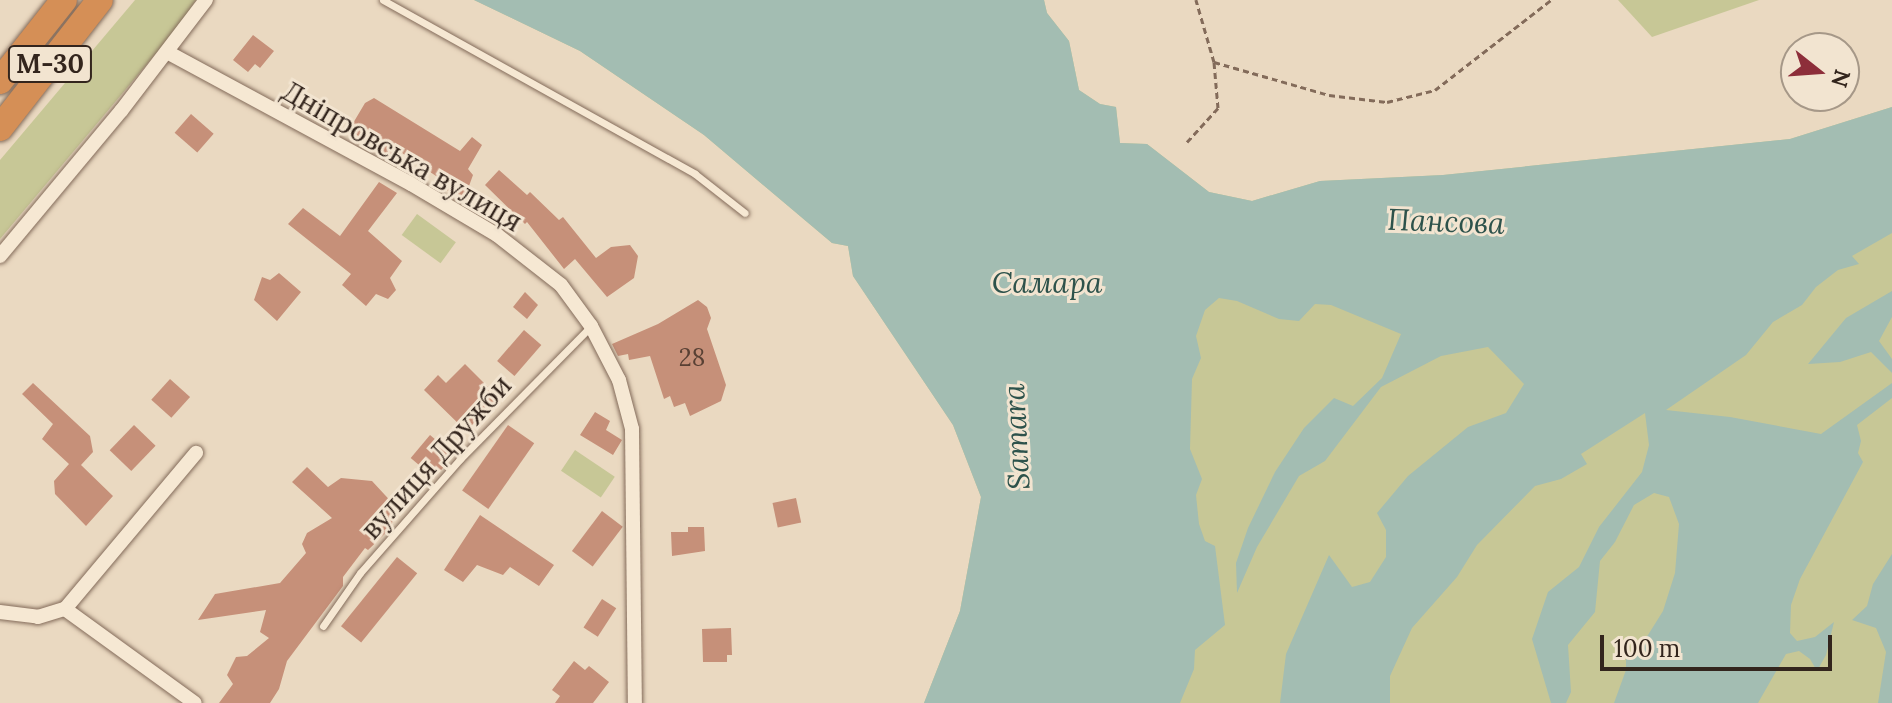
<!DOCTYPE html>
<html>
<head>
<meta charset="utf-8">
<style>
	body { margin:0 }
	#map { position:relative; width:1892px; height:703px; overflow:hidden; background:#ead9c1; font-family:Lora,serif }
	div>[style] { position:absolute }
	.green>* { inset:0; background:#c7c796; transform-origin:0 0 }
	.water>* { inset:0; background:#a3bdb2 }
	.building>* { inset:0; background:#c69079; transform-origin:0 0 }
	.path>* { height:3px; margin-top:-1.5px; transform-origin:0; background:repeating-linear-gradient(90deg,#836b5a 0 6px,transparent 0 10px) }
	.roads { filter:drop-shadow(0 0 2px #836b5a) drop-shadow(0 0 2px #836b5a) }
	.lane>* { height:7px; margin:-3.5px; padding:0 3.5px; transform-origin:3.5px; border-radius:3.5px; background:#f6e8d3 }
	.street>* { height:14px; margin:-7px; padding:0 7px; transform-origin:7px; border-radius:7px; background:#f6e8d3 }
	.highway>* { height:26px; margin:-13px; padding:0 13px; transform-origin:13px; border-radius:13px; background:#d58f56 }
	span { translate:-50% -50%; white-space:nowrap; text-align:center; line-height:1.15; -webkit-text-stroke:6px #f2e4d0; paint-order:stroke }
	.number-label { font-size:24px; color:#584034 }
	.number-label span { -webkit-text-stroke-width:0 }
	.shield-label span { padding:2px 6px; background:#f2e4d0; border:2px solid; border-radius:6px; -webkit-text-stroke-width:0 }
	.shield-label { font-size:26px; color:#33251d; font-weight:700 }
	.street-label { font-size:28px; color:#33251d }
	.water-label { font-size:30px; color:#2d524b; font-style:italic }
	.north { position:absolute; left:1780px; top:32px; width:80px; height:80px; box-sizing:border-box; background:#f2e4d0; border:2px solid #a69888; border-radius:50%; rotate:107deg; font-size:22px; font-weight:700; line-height:32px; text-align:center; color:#33251d }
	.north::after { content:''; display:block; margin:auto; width:28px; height:36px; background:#8d2e3a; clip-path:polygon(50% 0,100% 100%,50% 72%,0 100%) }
	.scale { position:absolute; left:1600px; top:635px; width:232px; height:36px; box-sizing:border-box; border:4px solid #33251d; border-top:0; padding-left:10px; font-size:24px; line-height:28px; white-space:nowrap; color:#33251d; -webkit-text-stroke:6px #f2e4d0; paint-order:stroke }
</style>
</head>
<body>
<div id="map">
	<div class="green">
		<div style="clip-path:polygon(135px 0,196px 0,179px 26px,0 239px,0 160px)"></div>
		<div style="clip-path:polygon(474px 0,1044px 0,1047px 13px,1069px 41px,1079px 90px,1100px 104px,1116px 107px,1120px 143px,1147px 144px,1209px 192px,1252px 201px,1320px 181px,1443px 175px,1790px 139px,1892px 107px,1892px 703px,924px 703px,960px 611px,981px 497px,953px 425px,853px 276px,848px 246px,832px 243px,704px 135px,580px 51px)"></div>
		<div style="clip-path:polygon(1618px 0,1759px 0,1652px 37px)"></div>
		<div style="left:417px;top:214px;width:48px;height:26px;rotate:36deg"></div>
		<div style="left:575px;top:450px;width:48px;height:25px;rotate:34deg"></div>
	</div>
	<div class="water">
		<div style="clip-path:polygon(474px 0,1044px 0,1047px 13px,1069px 41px,1079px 90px,1100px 104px,1116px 107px,1120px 143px,1147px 144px,1209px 192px,1252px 201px,1320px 181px,1443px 175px,1790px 139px,1892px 107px,1892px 233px,1852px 256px,1859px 264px,1838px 270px,1816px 287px,1802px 305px,1773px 322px,1746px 355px,1666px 410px,1730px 417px,1821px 434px,1892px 383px,1892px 398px,1857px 425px,1861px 441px,1858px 453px,1863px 462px,1800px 579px,1791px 605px,1790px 633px,1797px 641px,1815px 637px,1834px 622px,1826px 655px,1817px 671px,1810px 659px,1799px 651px,1786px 654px,1758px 703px,1614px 703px,1626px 670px,1626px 657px,1648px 635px,1663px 611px,1675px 573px,1679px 524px,1669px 497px,1654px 493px,1634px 505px,1615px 542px,1600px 561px,1595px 612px,1568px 645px,1571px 692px,1566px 703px,1551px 703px,1532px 639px,1548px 592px,1579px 567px,1599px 527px,1642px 472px,1649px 445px,1645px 413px,1581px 454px,1587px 464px,1561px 479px,1535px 486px,1477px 545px,1457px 577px,1412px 628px,1390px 676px,1390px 703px,1280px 703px,1286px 654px,1329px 555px,1352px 587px,1370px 582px,1386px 557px,1386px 530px,1377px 513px,1408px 476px,1468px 427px,1506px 413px,1524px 384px,1488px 347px,1441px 356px,1381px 387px,1325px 461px,1299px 476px,1257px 547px,1237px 593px,1236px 563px,1248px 528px,1275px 472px,1304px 428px,1334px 398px,1353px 406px,1382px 378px,1401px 334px,1331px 305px,1315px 304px,1299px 321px,1279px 319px,1237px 301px,1219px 298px,1205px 310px,1196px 336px,1201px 358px,1192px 379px,1190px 449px,1202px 479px,1196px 495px,1199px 524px,1205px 541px,1215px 546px,1225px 625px,1195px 650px,1194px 669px,1180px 703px,924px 703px,960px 611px,981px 497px,953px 425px,853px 276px,848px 246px,832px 243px,704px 135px,580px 51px)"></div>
		<div style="clip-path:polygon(1892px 291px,1892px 317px,1879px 341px,1892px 359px,1892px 373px,1871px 352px,1840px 362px,1808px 364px,1846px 318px)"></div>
		<div style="clip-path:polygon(1892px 554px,1892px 703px,1878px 703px,1886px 652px,1876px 628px,1852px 620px,1867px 606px,1873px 584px)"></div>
	</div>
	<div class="building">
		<div style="clip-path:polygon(253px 35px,274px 51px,260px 68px,255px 64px,248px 72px,233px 60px)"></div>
		<div style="clip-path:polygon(374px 98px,460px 151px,472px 137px,482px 145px,468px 169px,473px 175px,465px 197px,433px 185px,439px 178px,402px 153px,397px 161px,349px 130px,365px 103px)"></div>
		<div style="left:191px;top:114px;width:30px;height:25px;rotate:41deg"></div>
		<div style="clip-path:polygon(499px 170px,527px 195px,530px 192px,559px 220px,563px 217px,596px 258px,611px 247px,630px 245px,638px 256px,634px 278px,607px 297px,575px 259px,564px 269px,527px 222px,525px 224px,485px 185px)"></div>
		<div style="clip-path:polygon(379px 182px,397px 193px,368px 231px,402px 261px,390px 278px,396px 290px,388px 299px,376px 294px,366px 306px,342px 285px,351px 274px,288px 224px,303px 208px,340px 236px)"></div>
		<div style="clip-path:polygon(279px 273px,301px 292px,277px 321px,254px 300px,262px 277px,270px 280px)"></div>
		<div style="clip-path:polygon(525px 292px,538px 305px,527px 319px,513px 307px)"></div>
		<div style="clip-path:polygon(698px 300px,707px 307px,711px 318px,707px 329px,726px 385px,721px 401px,690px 416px,685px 403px,674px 407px,670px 396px,664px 399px,650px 356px,629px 360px,628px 354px,618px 356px,612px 344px,658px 324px)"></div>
		<div style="left:524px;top:330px;width:23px;height:41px;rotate:41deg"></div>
		<div style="clip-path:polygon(465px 364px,499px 398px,466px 431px,424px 390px,438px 375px,446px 383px)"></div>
		<div style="left:170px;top:379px;width:27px;height:28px;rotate:42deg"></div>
		<div style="clip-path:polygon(33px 383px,90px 436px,93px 452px,81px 465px,113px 496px,86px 526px,55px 494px,54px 481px,69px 464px,42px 439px,53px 424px,22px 394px)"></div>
		<div style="clip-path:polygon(595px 412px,610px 421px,606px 430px,622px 440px,613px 455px,580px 435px)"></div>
		<div style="left:134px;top:425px;width:30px;height:35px;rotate:44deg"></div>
		<div style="left:508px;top:425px;width:32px;height:80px;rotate:35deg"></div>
		<div style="left:430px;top:435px;width:31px;height:30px;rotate:40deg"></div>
		<div style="clip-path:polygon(307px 467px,328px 487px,341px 478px,372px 481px,397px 508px,390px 529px,368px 550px,365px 548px,343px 577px,343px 586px,287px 661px,279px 689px,270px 703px,219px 703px,233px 684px,227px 675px,236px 657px,247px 656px,269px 638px,260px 632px,266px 610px,198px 620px,215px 594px,280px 583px,306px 553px,302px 544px,307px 533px,332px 518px,292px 482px)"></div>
		<div style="left:796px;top:498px;width:25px;height:24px;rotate:78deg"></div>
		<div style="left:602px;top:511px;width:26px;height:50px;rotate:37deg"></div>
		<div style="clip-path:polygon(480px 515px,554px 565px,539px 586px,510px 567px,503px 575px,477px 565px,463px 582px,444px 570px)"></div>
		<div style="clip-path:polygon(688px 527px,704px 527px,705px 551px,672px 556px,671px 532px,688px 532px)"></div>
		<div style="left:397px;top:557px;width:26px;height:89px;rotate:39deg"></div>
		<div style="left:602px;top:599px;width:17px;height:34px;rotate:33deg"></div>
		<div style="clip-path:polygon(731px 628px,732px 655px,727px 655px,727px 662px,703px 662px,702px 629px)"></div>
		<div style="clip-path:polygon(574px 661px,585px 670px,589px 666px,609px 682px,593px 703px,555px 703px,560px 696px,552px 690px)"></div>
	</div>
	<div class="path">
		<div style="left:1214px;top:62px;width:120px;rotate:16deg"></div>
		<div style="left:1329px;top:95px;width:58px;rotate:6.9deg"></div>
		<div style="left:1387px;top:102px;width:49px;rotate:-14deg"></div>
		<div style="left:1435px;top:90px;width:147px;rotate:-37.8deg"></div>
		<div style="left:1187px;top:142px;width:46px;rotate:-47.6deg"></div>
		<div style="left:1218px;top:108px;width:46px;rotate:-95deg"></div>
		<div style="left:1214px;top:62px;width:65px;rotate:-106.2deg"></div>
	</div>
	<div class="roads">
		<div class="lane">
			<div style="left:383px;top:0;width:357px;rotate:29.1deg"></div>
			<div style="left:695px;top:174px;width:63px;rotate:38deg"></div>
			<div style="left:323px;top:626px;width:65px;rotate:-55.1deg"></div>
			<div style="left:360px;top:573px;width:152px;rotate:-48.7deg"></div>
			<div style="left:460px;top:459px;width:185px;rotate:-45.4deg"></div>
		</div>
		<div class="street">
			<div style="left:167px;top:52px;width:277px;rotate:28.4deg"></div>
			<div style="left:411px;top:184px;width:100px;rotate:30.7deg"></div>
			<div style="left:497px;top:235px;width:81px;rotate:38deg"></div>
			<div style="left:561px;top:285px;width:51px;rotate:53.8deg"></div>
			<div style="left:591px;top:326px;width:61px;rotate:62.6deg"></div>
			<div style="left:619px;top:380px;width:51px;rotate:75.1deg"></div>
			<div style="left:632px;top:429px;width:274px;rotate:89.4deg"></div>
			<div style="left:0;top:256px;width:189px;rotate:-50.2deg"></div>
			<div style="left:121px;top:111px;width:140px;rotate:-52.6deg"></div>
			<div style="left:65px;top:609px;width:160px;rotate:35.9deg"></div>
			<div style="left:0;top:612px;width:38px;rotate:7deg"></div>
			<div style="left:38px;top:617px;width:28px;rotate:-17deg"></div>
			<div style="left:65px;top:609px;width:204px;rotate:-50deg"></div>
		</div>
		<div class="highway">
			<div style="left:0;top:81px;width:103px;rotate:-51.7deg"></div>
			<div style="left:0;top:128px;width:162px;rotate:-52deg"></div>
		</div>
	</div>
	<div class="number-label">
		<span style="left:692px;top:358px">28</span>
	</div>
	<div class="shield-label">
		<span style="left:50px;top:64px">М-30</span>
	</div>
	<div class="street-label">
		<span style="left:402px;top:156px;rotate:30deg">Дніпровська вулиця</span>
		<span style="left:436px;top:457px;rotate:-48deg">вулиця Дружби</span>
	</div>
	<div class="water-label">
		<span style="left:1446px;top:221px;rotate:2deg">Пансова</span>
		<span style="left:1047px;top:282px">Самара</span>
		<span style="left:1016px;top:437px;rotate:-93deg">Samara</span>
	</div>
	<div class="north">N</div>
	<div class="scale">100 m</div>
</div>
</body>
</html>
